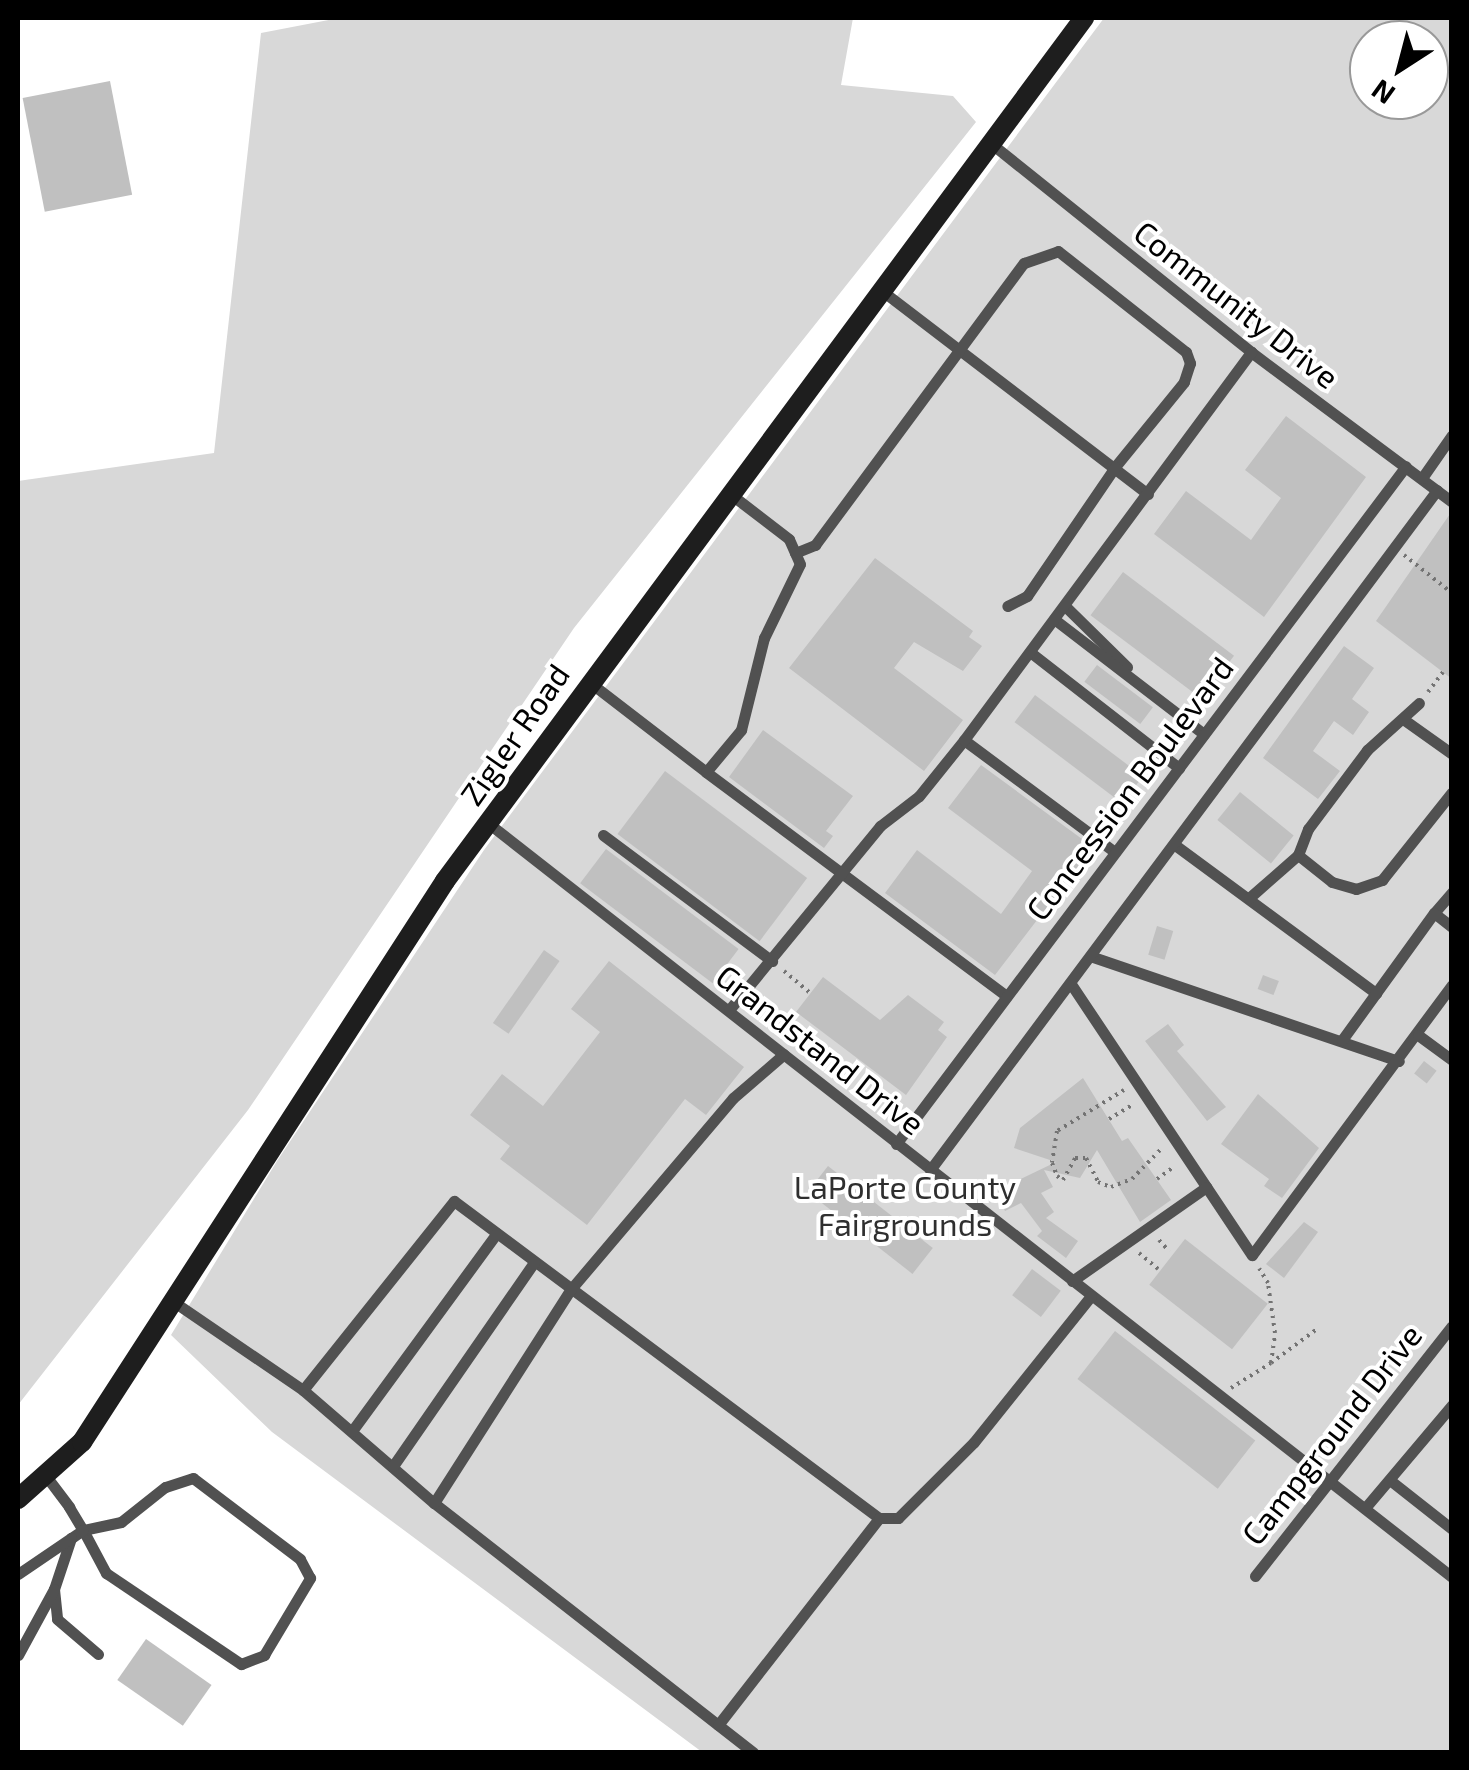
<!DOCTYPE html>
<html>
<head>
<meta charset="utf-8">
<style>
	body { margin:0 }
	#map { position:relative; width:1469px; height:1770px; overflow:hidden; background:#fff; font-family:"Exo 2",sans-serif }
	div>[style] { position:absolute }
	.green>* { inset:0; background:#d8d8d8 }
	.building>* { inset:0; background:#c0c0c0; transform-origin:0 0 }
	.path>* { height:4px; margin-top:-2px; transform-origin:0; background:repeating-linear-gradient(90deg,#737373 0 2.5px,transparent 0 7.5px) }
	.lane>* { height:11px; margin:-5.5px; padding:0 5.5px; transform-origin:5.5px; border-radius:5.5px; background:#515151 }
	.secondary>* { height:20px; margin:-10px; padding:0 10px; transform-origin:10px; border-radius:10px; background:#1e1e1e }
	span { translate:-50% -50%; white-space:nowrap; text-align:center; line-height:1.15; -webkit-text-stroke:8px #fff; paint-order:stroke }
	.street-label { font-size:32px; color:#000 }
	.park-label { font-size:32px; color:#2f2f2f }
	.frame { position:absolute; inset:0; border:20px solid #000; pointer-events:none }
	.north { position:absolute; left:1349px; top:20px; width:100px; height:100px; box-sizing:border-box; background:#fff; border:2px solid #999; border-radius:50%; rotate:216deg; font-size:28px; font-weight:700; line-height:40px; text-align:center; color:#000 }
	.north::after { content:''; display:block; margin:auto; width:35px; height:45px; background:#000; clip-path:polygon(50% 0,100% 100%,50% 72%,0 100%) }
</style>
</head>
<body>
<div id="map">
	<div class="green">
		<div style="clip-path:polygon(339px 18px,853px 18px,841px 85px,953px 96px,976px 122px,574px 628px,248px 1110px,18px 1405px,18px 481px,214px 453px,261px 33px)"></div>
		<div style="clip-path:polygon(evenodd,1104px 18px,1451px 18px,1451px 1752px,702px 1752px,272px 1432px,171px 1335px,277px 1161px,484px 850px,1104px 18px,1369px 40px,1429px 40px,1429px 100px,1369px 100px,1369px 40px)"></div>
	</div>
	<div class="building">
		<div style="left:110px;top:81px;width:116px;height:89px;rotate:79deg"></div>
		<div style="clip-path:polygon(1286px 416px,1366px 477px,1264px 617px,1154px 534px,1186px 491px,1251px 540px,1281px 498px,1245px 470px)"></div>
		<div style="clip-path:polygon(1452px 511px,1452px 679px,1376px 621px)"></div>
		<div style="clip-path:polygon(875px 558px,973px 631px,969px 637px,982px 646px,963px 671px,914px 642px,894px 668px,963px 720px,924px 771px,789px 668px)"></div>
		<div style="left:1123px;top:572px;width:139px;height:54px;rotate:37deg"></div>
		<div style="clip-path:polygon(1344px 646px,1374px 668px,1352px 699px,1369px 712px,1353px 735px,1334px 721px,1313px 751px,1340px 771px,1318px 799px,1263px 758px)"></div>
		<div style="left:1097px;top:665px;width:70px;height:21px;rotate:37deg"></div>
		<div style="left:1035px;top:695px;width:135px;height:34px;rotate:37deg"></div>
		<div style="clip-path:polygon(763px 730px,853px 796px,826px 831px,833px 836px,824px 848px,729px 777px)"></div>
		<div style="clip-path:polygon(981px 765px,1093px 847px,995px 975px,885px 893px,917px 850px,1001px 914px,1032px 871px,948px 808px)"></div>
		<div style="left:665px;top:771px;width:178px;height:79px;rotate:37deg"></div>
		<div style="left:1240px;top:792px;width:69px;height:36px;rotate:39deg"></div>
		<div style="left:606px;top:849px;width:166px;height:43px;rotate:37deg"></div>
		<div style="left:1157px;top:926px;width:17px;height:30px;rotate:17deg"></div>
		<div style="left:544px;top:950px;width:19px;height:89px;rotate:35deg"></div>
		<div style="clip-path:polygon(609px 961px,744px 1067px,706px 1115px,685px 1099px,587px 1225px,500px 1159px,510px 1146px,470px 1115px,502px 1074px,543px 1106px,600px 1032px,571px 1009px)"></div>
		<div style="left:1263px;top:975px;width:17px;height:15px;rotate:21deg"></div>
		<div style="clip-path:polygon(823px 977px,880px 1020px,908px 995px,944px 1022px,938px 1030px,947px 1037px,906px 1095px,796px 1012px)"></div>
		<div style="clip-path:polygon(1168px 1024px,1184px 1045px,1177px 1051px,1226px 1107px,1207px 1121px,1145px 1041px)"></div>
		<div style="left:1424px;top:1061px;width:16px;height:16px;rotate:38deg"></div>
		<div style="clip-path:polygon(1083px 1078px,1122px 1141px,1128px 1138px,1171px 1200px,1140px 1222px,1097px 1150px,1080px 1178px,1044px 1170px,1053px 1187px,1041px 1193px,1054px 1212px,1046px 1218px,1078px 1241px,1066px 1258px,1037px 1236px,1042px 1231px,1021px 1203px,1005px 1211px,996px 1191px,1056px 1162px,1014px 1148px,1020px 1128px)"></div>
		<div style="clip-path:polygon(1258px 1094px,1319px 1148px,1282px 1198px,1264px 1186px,1269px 1179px,1221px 1144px)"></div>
		<div style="left:828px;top:1166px;width:133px;height:33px;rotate:38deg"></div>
		<div style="clip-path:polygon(1304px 1222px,1318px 1232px,1284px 1278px,1266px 1264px)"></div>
		<div style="left:1185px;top:1239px;width:105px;height:58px;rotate:38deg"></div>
		<div style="left:1032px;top:1269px;width:36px;height:33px;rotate:37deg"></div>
		<div style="left:1115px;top:1331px;width:178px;height:61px;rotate:38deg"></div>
		<div style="left:146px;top:1639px;width:80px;height:50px;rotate:35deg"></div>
	</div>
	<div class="path">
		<div style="left:1404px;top:555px;width:61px;rotate:38.4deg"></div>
		<div style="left:1428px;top:692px;width:25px;rotate:-53deg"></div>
		<div style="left:784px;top:971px;width:34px;rotate:40deg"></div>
		<div style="left:1124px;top:1090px;width:79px;rotate:148.5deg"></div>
		<div style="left:1057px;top:1131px;width:32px;rotate:99deg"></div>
		<div style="left:1052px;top:1163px;width:14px;rotate:69deg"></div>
		<div style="left:1057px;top:1176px;width:7px;rotate:34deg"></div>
		<div style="left:1063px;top:1180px;width:25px;rotate:-61deg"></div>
		<div style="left:1075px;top:1158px;width:11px"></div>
		<div style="left:1086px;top:1158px;width:27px;rotate:63deg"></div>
		<div style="left:1098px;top:1182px;width:14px;rotate:21deg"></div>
		<div style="left:1111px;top:1187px;width:22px;rotate:-21deg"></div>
		<div style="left:1132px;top:1179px;width:43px;rotate:-45.9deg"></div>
		<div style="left:1109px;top:1119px;width:29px;rotate:-31deg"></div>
		<div style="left:1157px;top:1179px;width:22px;rotate:-36deg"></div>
		<div style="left:1159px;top:1240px;width:15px;rotate:48deg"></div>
		<div style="left:1139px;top:1253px;width:25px;rotate:40deg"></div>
		<div style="left:1271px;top:1363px;width:57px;rotate:-36.5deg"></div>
		<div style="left:1231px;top:1388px;width:47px;rotate:-32deg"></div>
		<div style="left:1271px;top:1363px;width:30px;rotate:-82deg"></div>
		<div style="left:1275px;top:1333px;width:50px;rotate:-98deg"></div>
		<div style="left:1268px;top:1283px;width:17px;rotate:-121deg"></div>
	</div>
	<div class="lane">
		<div style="left:993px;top:145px;width:331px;rotate:38.7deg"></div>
		<div style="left:1251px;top:352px;width:251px;rotate:36.7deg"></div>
		<div style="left:881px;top:290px;width:336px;rotate:37.4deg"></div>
		<div style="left:1422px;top:478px;width:52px;rotate:-55.1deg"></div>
		<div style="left:795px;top:553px;width:22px;rotate:-22deg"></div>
		<div style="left:815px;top:545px;width:351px;rotate:-53.5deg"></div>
		<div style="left:1024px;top:263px;width:36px;rotate:-19deg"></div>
		<div style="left:1058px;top:251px;width:163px;rotate:38.3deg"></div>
		<div style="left:1186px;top:352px;width:12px;rotate:70deg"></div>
		<div style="left:1190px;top:363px;width:20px;rotate:108deg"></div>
		<div style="left:1184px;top:382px;width:109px;rotate:129.1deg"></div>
		<div style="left:1115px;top:467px;width:156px;rotate:124.3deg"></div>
		<div style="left:1027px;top:596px;width:22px;rotate:153deg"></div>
		<div style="left:1065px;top:606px;width:87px;rotate:44.5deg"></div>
		<div style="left:1054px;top:619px;width:189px;rotate:37.5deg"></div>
		<div style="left:1030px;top:652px;width:189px;rotate:37.9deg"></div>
		<div style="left:588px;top:681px;width:149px;rotate:37.6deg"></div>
		<div style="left:706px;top:772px;width:55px;rotate:-50.2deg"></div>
		<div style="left:741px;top:730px;width:95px;rotate:-76deg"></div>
		<div style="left:764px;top:638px;width:82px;rotate:-64.1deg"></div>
		<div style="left:800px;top:564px;width:27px;rotate:-114deg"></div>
		<div style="left:789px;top:539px;width:76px;rotate:-142.5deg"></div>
		<div style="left:1403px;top:719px;width:60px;rotate:35.5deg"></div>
		<div style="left:964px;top:740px;width:188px;rotate:36.6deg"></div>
		<div style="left:706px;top:772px;width:375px;rotate:36.7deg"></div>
		<div style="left:488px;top:823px;width:1224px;rotate:38.03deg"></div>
		<div style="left:603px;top:835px;width:211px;rotate:36.7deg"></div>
		<div style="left:1175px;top:845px;width:250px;rotate:36.4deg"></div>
		<div style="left:1298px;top:855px;width:28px;rotate:-69deg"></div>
		<div style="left:1308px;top:829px;width:99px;rotate:-53.2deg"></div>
		<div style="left:1367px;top:750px;width:70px;rotate:-42.1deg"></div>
		<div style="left:1249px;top:898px;width:65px;rotate:-41.3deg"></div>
		<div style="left:1298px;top:855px;width:43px;rotate:38.5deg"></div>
		<div style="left:1332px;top:882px;width:25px;rotate:16deg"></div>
		<div style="left:1356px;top:889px;width:28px;rotate:-19deg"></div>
		<div style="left:1382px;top:880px;width:112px;rotate:-51.5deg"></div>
		<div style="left:1434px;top:913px;width:28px;rotate:-49deg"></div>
		<div style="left:1093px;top:957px;width:323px;rotate:18.8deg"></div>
		<div style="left:1071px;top:984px;width:326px;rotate:56.3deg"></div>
		<div style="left:1252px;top:1255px;width:336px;rotate:-53.5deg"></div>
		<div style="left:729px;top:1010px;width:238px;rotate:-50.6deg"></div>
		<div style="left:880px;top:826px;width:49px;rotate:-37.6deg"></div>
		<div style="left:919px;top:796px;width:72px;rotate:-51.2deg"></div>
		<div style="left:964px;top:740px;width:483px;rotate:-53.5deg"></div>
		<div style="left:1418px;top:1035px;width:42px;rotate:36.3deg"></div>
		<div style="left:1342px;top:1040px;width:157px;rotate:-54.1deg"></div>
		<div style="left:1434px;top:913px;width:23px;rotate:38deg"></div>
		<div style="left:896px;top:1144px;width:848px;rotate:-53.05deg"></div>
		<div style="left:930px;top:1170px;width:848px;rotate:-53.29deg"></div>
		<div style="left:1072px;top:1281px;width:164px;rotate:-35deg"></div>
		<div style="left:177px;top:1304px;width:153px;rotate:34.3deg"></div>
		<div style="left:303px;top:1390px;width:173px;rotate:40.8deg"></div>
		<div style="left:434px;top:1503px;width:405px;rotate:38deg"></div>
		<div style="left:303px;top:1390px;width:242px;rotate:-51.4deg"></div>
		<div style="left:454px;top:1201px;width:530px;rotate:36.72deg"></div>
		<div style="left:352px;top:1431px;width:245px;rotate:-53.8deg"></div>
		<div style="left:393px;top:1466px;width:248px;rotate:-55.3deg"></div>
		<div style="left:46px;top:1476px;width:39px;rotate:53deg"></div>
		<div style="left:69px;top:1507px;width:27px;rotate:59deg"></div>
		<div style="left:83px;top:1530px;width:49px;rotate:61.9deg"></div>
		<div style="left:106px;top:1573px;width:163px;rotate:34deg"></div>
		<div style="left:241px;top:1664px;width:25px;rotate:-21deg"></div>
		<div style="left:264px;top:1655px;width:90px;rotate:-59.1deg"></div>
		<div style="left:310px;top:1578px;width:21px;rotate:-118deg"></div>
		<div style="left:300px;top:1559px;width:134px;rotate:-142.9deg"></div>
		<div style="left:193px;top:1478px;width:29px;rotate:162deg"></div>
		<div style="left:165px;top:1487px;width:56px;rotate:141.5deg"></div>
		<div style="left:121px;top:1522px;width:39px;rotate:168deg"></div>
		<div style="left:83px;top:1530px;width:14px;rotate:146deg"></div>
		<div style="left:71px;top:1538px;width:54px;rotate:108.4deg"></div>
		<div style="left:54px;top:1589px;width:30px;rotate:84deg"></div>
		<div style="left:57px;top:1619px;width:54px;rotate:40.5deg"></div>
		<div style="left:1391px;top:1481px;width:78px;rotate:38.2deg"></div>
		<div style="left:434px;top:1503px;width:254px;rotate:-57.4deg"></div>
		<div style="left:571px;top:1289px;width:250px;rotate:-49.7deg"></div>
		<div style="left:733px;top:1098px;width:67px;rotate:-40.8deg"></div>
		<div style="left:1365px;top:1508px;width:135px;rotate:-49.8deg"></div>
		<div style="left:18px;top:1574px;width:64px;rotate:-34.2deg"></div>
		<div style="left:1255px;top:1576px;width:318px;rotate:-51.8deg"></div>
		<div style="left:18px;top:1655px;width:75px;rotate:-61.4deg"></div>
		<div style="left:718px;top:1725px;width:262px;rotate:-52.1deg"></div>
		<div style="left:879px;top:1518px;width:19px"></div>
		<div style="left:898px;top:1518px;width:107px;rotate:-45deg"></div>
		<div style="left:974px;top:1442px;width:187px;rotate:-51.3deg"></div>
	</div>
	<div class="secondary">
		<div style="left:18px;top:1499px;width:86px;rotate:-41.7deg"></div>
		<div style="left:82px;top:1442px;width:668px;rotate:-57.09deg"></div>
		<div style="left:445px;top:881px;width:1074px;rotate:-53.48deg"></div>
	</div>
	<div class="street-label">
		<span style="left:1237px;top:304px;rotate:38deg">Community Drive</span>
		<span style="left:514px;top:734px;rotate:-55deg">Zigler Road</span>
		<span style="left:1129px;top:788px;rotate:-53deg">Concession Boulevard</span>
		<span style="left:821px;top:1049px;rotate:38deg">Grandstand Drive</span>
		<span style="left:1331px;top:1434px;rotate:-52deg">Campground Drive</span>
	</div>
	<div class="park-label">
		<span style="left:905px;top:1205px">LaPorte County<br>Fairgrounds</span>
	</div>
	<div class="frame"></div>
	<div class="north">N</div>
</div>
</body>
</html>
